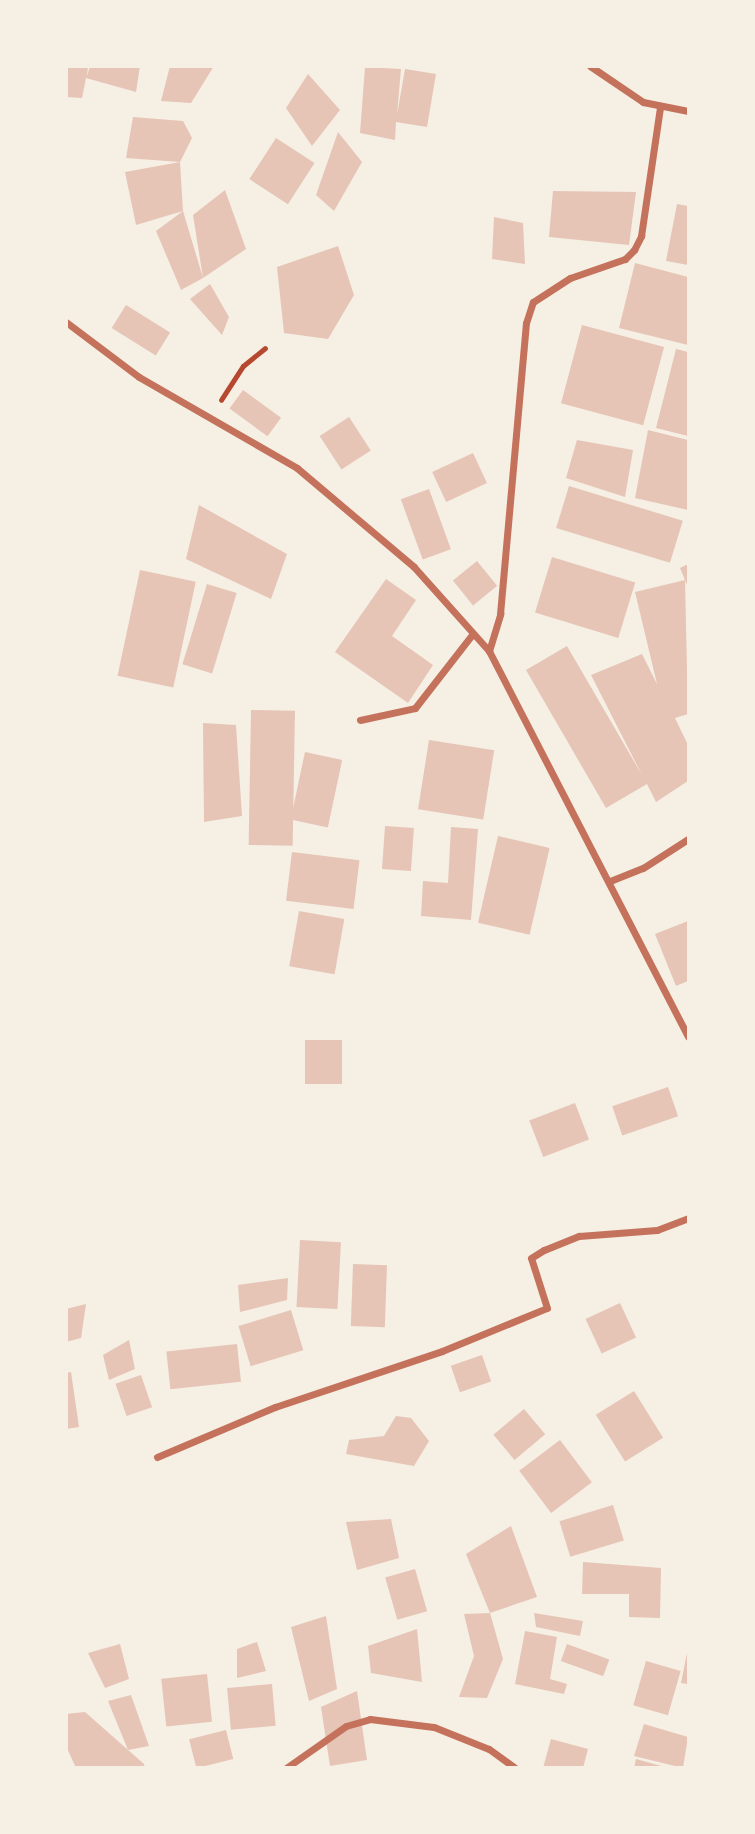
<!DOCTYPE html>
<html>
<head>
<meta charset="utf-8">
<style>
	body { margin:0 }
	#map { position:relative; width:755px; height:1834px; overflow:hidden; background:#f6efe4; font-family:Commissioner,sans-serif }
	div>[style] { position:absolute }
	.building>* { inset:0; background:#e6c5b7; transform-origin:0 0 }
	.path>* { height:4.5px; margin:-2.25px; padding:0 2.25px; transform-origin:2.25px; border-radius:2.25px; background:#b5482f }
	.minor>* { height:7px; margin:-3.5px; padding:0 3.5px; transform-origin:3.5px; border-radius:3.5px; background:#c5725c }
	span { translate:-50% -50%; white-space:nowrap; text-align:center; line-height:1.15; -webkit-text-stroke:5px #f6efe4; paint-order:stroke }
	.frame { position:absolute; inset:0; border:68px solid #f6efe4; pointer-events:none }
</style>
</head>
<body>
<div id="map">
	<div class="building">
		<div style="clip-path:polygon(66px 66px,88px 66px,87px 76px,90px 66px,140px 66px,136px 92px,86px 78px,82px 98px,66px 97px)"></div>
		<div style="clip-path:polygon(170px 66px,214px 66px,191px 103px,161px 101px)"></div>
		<div style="clip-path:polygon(365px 67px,401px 69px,397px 115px,405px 69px,436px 74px,427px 127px,396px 122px,395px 140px,360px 133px)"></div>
		<div style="clip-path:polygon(308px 74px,340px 110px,312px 146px,286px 108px)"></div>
		<div style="clip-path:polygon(133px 117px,183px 121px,192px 138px,180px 162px,183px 211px,203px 278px,181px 290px,156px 231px,183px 211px,136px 225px,125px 172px,180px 162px,126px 158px)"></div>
		<div style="clip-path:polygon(338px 132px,362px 162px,334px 211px,316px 195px)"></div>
		<div style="left:276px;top:138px;width:46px;height:49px;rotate:33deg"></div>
		<div style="clip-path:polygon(225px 190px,246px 249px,203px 278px,193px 215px)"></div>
		<div style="clip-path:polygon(553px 191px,636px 192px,629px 245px,549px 237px)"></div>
		<div style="clip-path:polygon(677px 204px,688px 206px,688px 265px,666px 261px)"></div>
		<div style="clip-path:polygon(494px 217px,523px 223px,525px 264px,492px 259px)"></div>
		<div style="clip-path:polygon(338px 246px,354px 295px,328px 339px,284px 333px,277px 267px)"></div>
		<div style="clip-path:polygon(635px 263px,688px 277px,688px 345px,619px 328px)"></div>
		<div style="clip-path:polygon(210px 284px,229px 317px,222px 335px,190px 299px)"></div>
		<div style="left:126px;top:305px;width:52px;height:27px;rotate:32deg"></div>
		<div style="left:582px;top:325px;width:85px;height:81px;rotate:15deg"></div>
		<div style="clip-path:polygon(676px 349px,688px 352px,688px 436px,656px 428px)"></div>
		<div style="left:243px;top:390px;width:47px;height:23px;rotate:36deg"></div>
		<div style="left:349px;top:417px;width:40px;height:35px;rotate:57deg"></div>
		<div style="clip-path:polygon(648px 430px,688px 440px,688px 510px,635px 498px)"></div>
		<div style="clip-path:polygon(577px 440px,633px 450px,625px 497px,566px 478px)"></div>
		<div style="left:473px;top:453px;width:33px;height:45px;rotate:65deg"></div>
		<div style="left:569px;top:486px;width:119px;height:44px;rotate:17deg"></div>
		<div style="left:429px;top:489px;width:64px;height:30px;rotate:70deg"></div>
		<div style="clip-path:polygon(199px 505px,287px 554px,271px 599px,186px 559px)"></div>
		<div style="left:552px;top:557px;width:87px;height:58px;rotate:17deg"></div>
		<div style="left:477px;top:561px;width:32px;height:31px;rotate:51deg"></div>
		<div style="clip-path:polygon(688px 564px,688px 587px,685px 580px,688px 714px,675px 718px,688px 745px,688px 781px,656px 802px,647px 784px,606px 808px,526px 670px,567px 646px,642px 775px,591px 675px,642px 654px,657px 684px,635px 592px,685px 580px,680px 568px)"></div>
		<div style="left:140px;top:570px;width:57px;height:108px;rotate:12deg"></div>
		<div style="clip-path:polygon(386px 579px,416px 600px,392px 636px,433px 665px,408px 703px,335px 652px)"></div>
		<div style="left:207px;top:584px;width:31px;height:84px;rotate:17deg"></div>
		<div style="left:251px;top:710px;width:44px;height:135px;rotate:1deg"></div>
		<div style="clip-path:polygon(203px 723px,236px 725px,242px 816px,204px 822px)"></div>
		<div style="left:429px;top:740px;width:66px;height:70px;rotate:9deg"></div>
		<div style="left:305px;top:752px;width:38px;height:69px;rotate:12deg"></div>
		<div style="left:385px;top:826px;width:29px;height:43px;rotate:4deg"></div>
		<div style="clip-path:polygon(451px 827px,478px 829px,471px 920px,421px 916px,423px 881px,448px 883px)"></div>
		<div style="left:498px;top:836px;width:53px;height:89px;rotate:13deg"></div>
		<div style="left:292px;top:852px;width:68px;height:49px;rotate:7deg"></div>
		<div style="left:299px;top:911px;width:46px;height:56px;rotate:10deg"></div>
		<div style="clip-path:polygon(688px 921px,688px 981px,676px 986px,655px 934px)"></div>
		<div style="left:305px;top:1040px;width:37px;height:44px"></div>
		<div style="left:668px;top:1087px;width:31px;height:59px;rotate:71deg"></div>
		<div style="left:575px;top:1103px;width:39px;height:49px;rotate:69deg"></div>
		<div style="left:300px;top:1240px;width:41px;height:67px;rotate:3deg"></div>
		<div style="left:353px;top:1264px;width:34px;height:62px;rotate:2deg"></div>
		<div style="clip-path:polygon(288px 1278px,287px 1300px,240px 1312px,238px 1285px)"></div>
		<div style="left:620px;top:1303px;width:38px;height:38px;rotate:65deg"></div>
		<div style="clip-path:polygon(86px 1304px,81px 1338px,66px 1342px,66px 1309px)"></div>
		<div style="left:291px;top:1310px;width:42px;height:55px;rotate:73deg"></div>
		<div style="clip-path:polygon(129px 1340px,135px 1369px,109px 1380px,103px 1355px)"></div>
		<div style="left:237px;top:1344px;width:38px;height:71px;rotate:84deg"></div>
		<div style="left:482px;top:1355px;width:28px;height:33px;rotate:71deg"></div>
		<div style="clip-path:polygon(71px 1372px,79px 1427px,66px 1429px,66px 1373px)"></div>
		<div style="left:141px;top:1375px;width:34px;height:27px;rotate:71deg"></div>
		<div style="left:634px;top:1391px;width:55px;height:45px;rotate:58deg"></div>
		<div style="left:524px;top:1409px;width:33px;height:40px;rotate:50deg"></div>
		<div style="clip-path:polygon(396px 1416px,411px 1418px,429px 1441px,414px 1466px,346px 1454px,349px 1440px,384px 1436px)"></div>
		<div style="left:560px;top:1440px;width:53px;height:51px;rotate:53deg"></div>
		<div style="left:613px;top:1505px;width:37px;height:56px;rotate:73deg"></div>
		<div style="clip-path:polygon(391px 1519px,399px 1558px,357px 1570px,346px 1522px)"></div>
		<div style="clip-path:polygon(511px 1526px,537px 1597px,490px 1613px,466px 1554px)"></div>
		<div style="clip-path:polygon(583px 1562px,661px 1568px,660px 1618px,629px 1617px,629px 1594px,582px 1594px)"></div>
		<div style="left:415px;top:1569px;width:44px;height:31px;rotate:74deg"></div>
		<div style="clip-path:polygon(490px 1613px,503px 1659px,487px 1698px,459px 1697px,474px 1656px,464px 1614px)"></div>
		<div style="clip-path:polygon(534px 1613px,583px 1621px,580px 1636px,536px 1627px)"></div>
		<div style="clip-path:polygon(326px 1616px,337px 1689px,309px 1701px,291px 1627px)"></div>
		<div style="clip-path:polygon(417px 1629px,422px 1682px,371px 1673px,368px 1646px)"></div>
		<div style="clip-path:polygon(525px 1631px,557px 1637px,550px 1679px,567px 1684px,564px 1694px,515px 1684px)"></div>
		<div style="clip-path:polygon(257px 1642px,266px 1671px,237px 1678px,237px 1649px)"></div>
		<div style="clip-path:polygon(120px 1644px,129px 1679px,105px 1688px,88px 1653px)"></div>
		<div style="left:567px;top:1644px;width:45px;height:18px;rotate:20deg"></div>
		<div style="clip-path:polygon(688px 1648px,688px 1684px,681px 1683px)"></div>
		<div style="left:646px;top:1661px;width:36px;height:46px;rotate:16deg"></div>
		<div style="left:207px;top:1674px;width:48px;height:46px;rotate:84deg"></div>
		<div style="left:272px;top:1684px;width:42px;height:45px;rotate:85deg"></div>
		<div style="clip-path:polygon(357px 1691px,367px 1760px,330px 1766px,321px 1707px)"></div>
		<div style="clip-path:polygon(131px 1695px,149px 1746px,128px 1750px,108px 1701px)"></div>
		<div style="clip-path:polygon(85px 1712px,144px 1764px,145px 1768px,76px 1768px,66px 1746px,66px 1714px)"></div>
		<div style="clip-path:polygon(644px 1724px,688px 1737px,683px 1768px,634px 1756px)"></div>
		<div style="left:226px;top:1730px;width:30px;height:38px;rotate:76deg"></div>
		<div style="clip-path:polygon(551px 1739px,588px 1749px,583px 1768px,543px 1768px)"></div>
		<div style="clip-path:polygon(636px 1759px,665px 1767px,665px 1768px,634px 1768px)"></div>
	</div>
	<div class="path">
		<div style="left:221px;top:400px;width:40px;rotate:-57.1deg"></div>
		<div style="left:243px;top:366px;width:28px;rotate:-39deg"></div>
	</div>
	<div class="minor">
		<div style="left:590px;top:66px;width:64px;rotate:34.2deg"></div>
		<div style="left:643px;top:102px;width:46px;rotate:11.3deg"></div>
		<div style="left:66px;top:322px;width:91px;rotate:37deg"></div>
		<div style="left:139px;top:377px;width:182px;rotate:29.9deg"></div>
		<div style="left:297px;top:468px;width:153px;rotate:40.2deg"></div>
		<div style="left:414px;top:567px;width:113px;rotate:48.2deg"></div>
		<div style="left:489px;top:651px;width:434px;rotate:62.7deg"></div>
		<div style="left:489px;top:651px;width:39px;rotate:-73deg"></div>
		<div style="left:500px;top:614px;width:292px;rotate:-84.9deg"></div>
		<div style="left:526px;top:323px;width:22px;rotate:-72deg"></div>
		<div style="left:533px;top:302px;width:44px;rotate:-33deg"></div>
		<div style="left:570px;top:278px;width:58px;rotate:-19.1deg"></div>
		<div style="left:625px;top:259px;width:13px;rotate:-45deg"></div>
		<div style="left:634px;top:250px;width:16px;rotate:-63deg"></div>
		<div style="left:641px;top:236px;width:129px;rotate:-81.6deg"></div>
		<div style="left:360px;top:720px;width:56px;rotate:-12.3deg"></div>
		<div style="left:415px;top:708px;width:91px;rotate:-52.1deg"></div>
		<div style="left:610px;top:881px;width:35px;rotate:-22deg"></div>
		<div style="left:643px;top:868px;width:54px;rotate:-32.8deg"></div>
		<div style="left:157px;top:1457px;width:128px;rotate:-23deg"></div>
		<div style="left:275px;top:1407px;width:176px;rotate:-18.5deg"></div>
		<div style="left:442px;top:1351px;width:113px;rotate:-22.3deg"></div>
		<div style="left:547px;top:1308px;width:52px;rotate:-107.7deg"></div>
		<div style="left:531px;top:1258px;width:15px;rotate:-32deg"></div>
		<div style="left:544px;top:1250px;width:38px;rotate:-22deg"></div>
		<div style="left:579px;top:1236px;width:78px;rotate:-4.4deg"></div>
		<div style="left:657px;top:1230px;width:33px;rotate:-21deg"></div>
		<div style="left:286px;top:1768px;width:73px;rotate:-35deg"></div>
		<div style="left:346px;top:1726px;width:25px;rotate:-16deg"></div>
		<div style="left:370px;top:1719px;width:64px;rotate:7.1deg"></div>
		<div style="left:434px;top:1727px;width:59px;rotate:21.8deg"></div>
		<div style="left:489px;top:1749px;width:32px;rotate:36deg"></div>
	</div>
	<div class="frame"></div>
</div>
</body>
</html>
